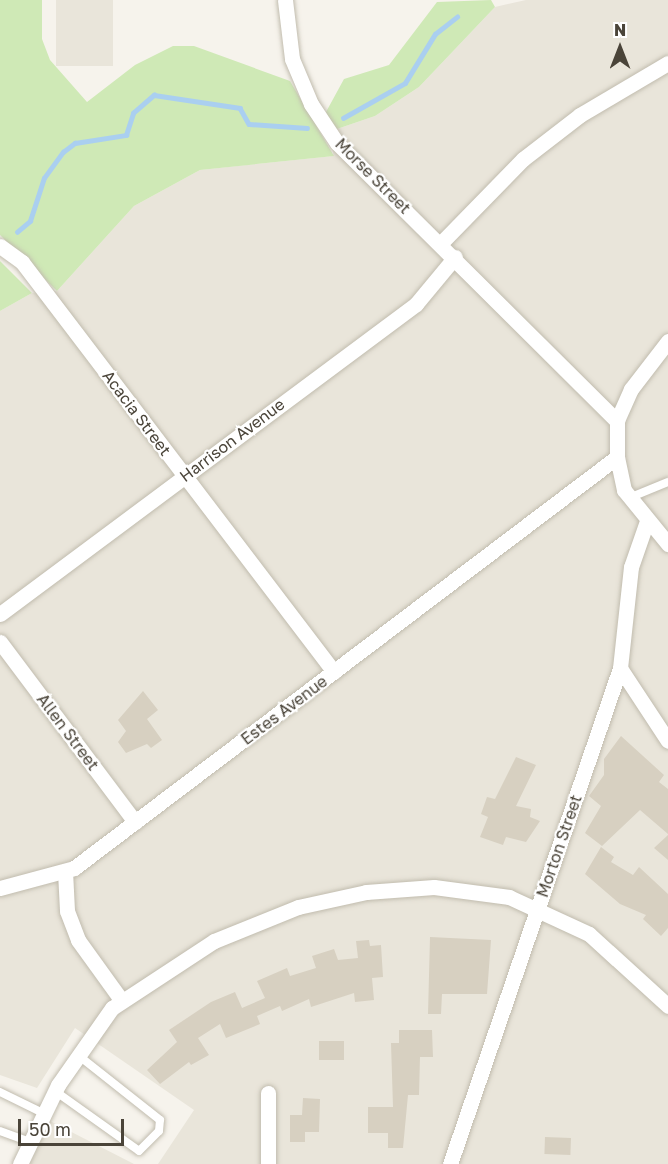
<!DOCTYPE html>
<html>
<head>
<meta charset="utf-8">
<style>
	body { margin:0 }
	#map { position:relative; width:668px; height:1164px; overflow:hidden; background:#f6f3ec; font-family:"Golos Text",sans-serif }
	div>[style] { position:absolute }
	.residential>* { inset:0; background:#e9e5da; transform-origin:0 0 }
	.green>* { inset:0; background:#cfe9b6 }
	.stream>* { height:4.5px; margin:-2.25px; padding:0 2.25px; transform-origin:2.25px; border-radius:2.25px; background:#aacff0 }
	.building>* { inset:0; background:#d7d0c1; transform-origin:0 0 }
	.roads { filter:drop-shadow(0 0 2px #c1bcae) drop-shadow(0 0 2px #c1bcae) }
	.service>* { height:8px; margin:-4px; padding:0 4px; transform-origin:4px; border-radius:4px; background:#fff }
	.minor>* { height:15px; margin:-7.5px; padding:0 7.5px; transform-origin:7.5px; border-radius:7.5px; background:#fff }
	span { translate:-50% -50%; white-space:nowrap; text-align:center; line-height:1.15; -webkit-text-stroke:4.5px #fff; paint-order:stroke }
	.street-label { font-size:16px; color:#4a4439 }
	.north { position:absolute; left:590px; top:18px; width:60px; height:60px; -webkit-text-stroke:4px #fff; paint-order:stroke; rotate:0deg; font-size:16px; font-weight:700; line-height:24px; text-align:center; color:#4a4439 }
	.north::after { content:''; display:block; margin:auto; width:21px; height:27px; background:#4a4439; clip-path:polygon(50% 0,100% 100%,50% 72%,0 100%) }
	.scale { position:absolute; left:18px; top:1119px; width:106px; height:27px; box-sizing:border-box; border:3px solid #4a4439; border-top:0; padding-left:8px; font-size:18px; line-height:21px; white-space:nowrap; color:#4a4439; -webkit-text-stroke:4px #fff; paint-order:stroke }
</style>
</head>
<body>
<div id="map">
	<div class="residential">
		<div style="left:56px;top:0;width:57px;height:66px"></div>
		<div style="clip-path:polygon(526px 0,668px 0,668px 1164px,158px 1164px,194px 1110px,75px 1028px,37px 1088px,0 1075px,0 311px,32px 293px,57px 291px,134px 206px,200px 170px,333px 156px,334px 130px,375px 116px,419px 87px,495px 7px)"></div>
		<div style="clip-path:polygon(46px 1119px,134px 1164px,27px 1164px)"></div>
	</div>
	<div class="green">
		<div style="clip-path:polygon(0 0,42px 0,42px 39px,50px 60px,87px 102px,135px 65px,173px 46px,194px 46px,290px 81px,334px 156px,200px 170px,134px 206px,57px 291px,0 235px)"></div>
		<div style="clip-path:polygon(491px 0,495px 7px,419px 87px,375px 116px,334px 130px,326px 112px,344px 79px,389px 65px,437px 2px)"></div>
		<div style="clip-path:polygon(0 261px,32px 293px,0 311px)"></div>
	</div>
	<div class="stream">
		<div style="left:343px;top:118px;width:71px;rotate:-29.4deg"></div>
		<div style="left:405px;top:83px;width:57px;rotate:-58.5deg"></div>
		<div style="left:435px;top:34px;width:28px;rotate:-38deg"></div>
		<div style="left:17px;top:232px;width:17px;rotate:-40deg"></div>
		<div style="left:30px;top:221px;width:45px;rotate:-72deg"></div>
		<div style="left:44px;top:178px;width:32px;rotate:-54deg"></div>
		<div style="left:63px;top:152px;width:15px;rotate:-37deg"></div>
		<div style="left:75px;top:143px;width:52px;rotate:-8.9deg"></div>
		<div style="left:126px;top:135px;width:23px;rotate:-72deg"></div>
		<div style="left:133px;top:113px;width:28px;rotate:-41deg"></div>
		<div style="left:154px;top:95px;width:87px;rotate:8.6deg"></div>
		<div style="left:240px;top:108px;width:18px;rotate:61deg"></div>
		<div style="left:249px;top:124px;width:58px;rotate:3.9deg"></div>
	</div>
	<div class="building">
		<div style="clip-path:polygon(143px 691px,158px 710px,147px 719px,162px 740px,151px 748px,147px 744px,126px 753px,118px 742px,126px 731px,118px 720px)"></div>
		<div style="clip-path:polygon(621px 736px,664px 775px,659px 782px,668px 789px,668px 834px,640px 810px,602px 846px,585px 833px,601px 806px,589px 796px,604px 775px,604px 759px)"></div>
		<div style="clip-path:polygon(516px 757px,536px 765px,516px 806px,531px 809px,530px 817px,540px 821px,526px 842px,506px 837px,503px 845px,480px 837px,488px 817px,481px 814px,487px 797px,495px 799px)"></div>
		<div style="clip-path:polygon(668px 835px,668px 860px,654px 848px)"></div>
		<div style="clip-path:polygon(601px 847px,614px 857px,611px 862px,633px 875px,639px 867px,668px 894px,668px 928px,661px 936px,643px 919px,646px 915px,620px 904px,585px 874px)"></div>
		<div style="clip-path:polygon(430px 937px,491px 940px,487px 994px,442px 994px,441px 1014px,428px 1014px)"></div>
		<div style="clip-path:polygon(369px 940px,370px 946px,381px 945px,383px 977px,372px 978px,374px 1000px,355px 1002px,354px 993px,311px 1007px,309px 999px,282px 1011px,280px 1006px,257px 1016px,260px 1024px,226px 1038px,220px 1024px,198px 1038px,209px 1055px,191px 1065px,189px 1062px,160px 1084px,147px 1070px,177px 1042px,169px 1030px,211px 1002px,235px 992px,242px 1008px,265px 998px,257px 981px,287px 968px,290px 976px,316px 968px,312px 956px,334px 949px,338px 960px,358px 958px,356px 941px)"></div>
		<div style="clip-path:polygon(399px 1030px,432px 1030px,433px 1057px,420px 1057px,419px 1095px,408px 1095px,403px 1148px,388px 1148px,388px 1133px,368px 1133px,368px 1107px,393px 1107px,391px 1043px,399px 1043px)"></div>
		<div style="left:319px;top:1041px;width:25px;height:19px"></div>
		<div style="clip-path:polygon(303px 1098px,320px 1099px,319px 1132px,305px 1132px,305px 1142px,290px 1142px,290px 1115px,302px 1115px)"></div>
		<div style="left:545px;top:1137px;width:26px;height:17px;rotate:2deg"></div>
	</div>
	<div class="roads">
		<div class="service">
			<div style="left:629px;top:498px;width:42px;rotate:-22.3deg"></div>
			<div style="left:55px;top:1091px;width:103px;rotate:35.5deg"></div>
			<div style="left:139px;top:1151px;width:28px;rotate:-45deg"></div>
			<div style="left:159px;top:1131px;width:11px;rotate:-85deg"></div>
			<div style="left:160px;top:1120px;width:105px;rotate:-141.6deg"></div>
			<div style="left:0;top:1092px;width:48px;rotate:26deg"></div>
			<div style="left:0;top:1131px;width:32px;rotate:20deg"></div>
		</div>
		<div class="minor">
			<div style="left:285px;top:0;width:59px;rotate:83.2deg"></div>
			<div style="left:292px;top:59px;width:49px;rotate:67.1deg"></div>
			<div style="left:311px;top:104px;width:47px;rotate:56.3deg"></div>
			<div style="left:337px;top:143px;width:395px;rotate:44.8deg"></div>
			<div style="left:441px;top:243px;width:117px;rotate:-45.7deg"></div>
			<div style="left:523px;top:159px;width:72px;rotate:-37.7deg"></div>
			<div style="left:580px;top:115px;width:102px;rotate:-30.6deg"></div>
			<div style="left:0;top:246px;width:27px;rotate:36deg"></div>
			<div style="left:22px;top:262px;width:515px;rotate:52.73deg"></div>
			<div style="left:668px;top:341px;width:61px;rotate:127.6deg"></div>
			<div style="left:631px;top:389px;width:35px;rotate:114deg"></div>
			<div style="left:617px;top:421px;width:36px;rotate:90deg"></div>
			<div style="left:617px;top:457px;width:34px;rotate:78deg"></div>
			<div style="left:624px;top:490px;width:70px;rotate:50.8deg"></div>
			<div style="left:0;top:614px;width:519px;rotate:-36.69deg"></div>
			<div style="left:416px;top:304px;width:61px;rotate:-50.3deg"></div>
			<div style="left:0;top:642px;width:225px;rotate:53.1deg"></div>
			<div style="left:620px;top:668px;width:87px;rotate:56.7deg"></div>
			<div style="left:65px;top:871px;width:40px;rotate:87.1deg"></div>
			<div style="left:67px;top:911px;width:31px;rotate:69deg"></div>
			<div style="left:78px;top:940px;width:75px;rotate:54.2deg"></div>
			<div style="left:0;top:888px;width:77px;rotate:-15.1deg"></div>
			<div style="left:74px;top:868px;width:681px;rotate:-37.12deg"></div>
			<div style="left:268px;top:1093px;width:71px;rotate:90deg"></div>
			<div style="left:20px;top:1164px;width:88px;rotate:-64.3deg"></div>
			<div style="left:58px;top:1085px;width:94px;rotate:-55deg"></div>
			<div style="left:112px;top:1008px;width:122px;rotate:-33.3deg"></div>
			<div style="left:214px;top:941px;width:91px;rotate:-22deg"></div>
			<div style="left:298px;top:907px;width:70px;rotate:-12.4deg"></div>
			<div style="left:366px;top:892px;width:68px;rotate:-4.2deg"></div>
			<div style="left:434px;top:887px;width:76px;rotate:7.6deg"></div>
			<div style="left:509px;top:897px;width:88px;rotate:24.8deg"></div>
			<div style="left:589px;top:934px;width:107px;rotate:42.3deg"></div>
			<div style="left:450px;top:1164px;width:524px;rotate:-71.08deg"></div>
			<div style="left:620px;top:668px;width:102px;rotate:-83.8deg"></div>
			<div style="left:631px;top:567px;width:46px;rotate:-70.8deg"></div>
		</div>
	</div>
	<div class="street-label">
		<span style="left:373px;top:176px;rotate:45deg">Morse Street</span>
		<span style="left:137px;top:413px;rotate:53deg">Acacia Street</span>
		<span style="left:232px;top:440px;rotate:-37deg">Harrison Avenue</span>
		<span style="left:284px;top:710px;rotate:-37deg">Estes Avenue</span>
		<span style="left:68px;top:732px;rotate:53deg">Allen Street</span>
		<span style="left:559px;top:846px;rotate:-71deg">Morton Street</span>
	</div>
	<div class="north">N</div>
	<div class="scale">50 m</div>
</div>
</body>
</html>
